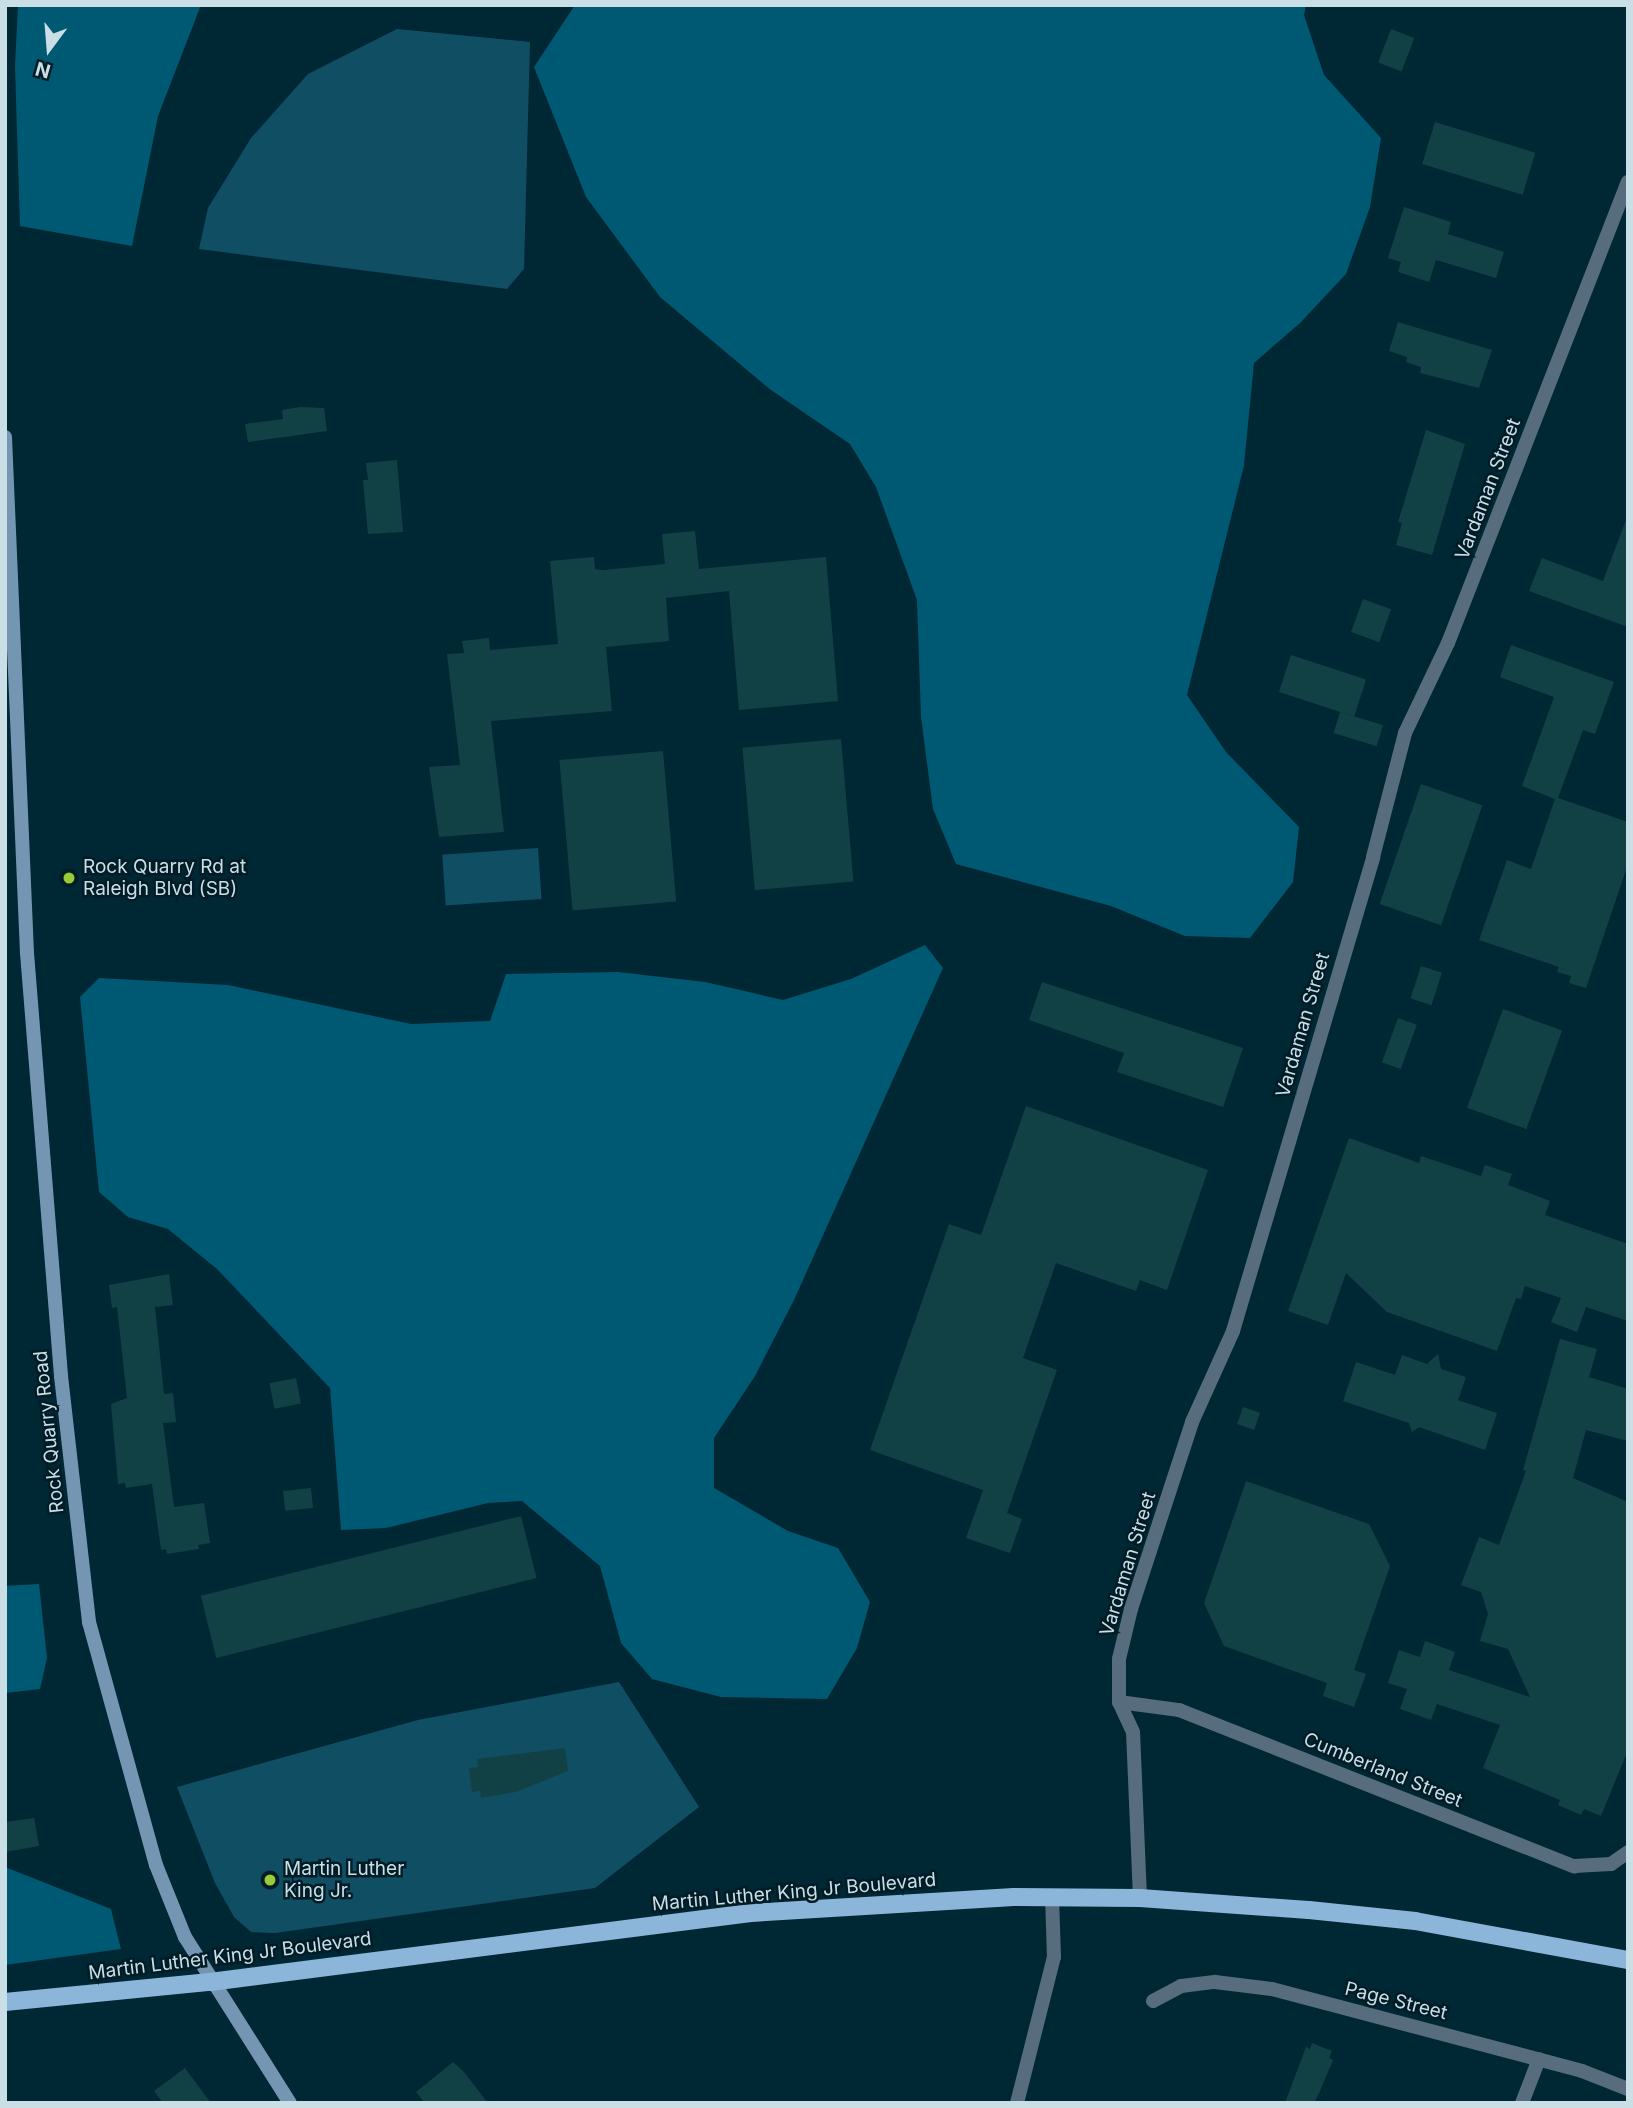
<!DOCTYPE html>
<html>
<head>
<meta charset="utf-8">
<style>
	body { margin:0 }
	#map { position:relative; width:1633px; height:2108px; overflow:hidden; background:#002734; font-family:Inter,sans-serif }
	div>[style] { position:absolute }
	.green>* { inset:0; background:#104f63; transform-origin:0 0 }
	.forest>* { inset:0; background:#005972 }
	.building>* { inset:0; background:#124145; transform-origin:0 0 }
	.minor>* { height:14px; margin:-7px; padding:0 7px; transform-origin:7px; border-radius:7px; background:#576c7d }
	.secondary>* { height:14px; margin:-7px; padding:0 7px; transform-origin:7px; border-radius:7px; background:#7496b2 }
	.primary>* { height:18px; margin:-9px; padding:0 9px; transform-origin:9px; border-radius:9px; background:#8bb6da }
	.dots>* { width:19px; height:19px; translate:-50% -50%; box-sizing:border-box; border:4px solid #001d27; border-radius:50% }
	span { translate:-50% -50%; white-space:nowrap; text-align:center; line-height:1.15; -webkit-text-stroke:5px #001d27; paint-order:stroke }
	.street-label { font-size:19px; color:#cadee6 }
	.poi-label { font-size:19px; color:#cadee6 }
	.left { translate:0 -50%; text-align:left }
	.frame { position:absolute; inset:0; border:7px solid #cadee6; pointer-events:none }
	.north { position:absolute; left:14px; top:14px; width:70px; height:70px; -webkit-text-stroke:5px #001d27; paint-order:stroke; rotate:196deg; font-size:19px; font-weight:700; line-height:28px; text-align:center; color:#cadee6 }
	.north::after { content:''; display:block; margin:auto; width:24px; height:32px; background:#cadee6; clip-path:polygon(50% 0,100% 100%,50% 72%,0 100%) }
</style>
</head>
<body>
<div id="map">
	<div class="green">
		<div style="clip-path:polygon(397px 29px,530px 42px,524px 269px,507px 289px,199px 249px,208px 208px,251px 138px,308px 74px)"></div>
		<div style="left:538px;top:848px;width:51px;height:96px;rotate:86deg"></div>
		<div style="clip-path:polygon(619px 1682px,699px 1807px,595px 1888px,275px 1933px,251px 1932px,234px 1917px,215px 1883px,177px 1787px,418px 1720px)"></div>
	</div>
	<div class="forest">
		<div style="clip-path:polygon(18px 5px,201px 5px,158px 116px,132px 246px,20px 226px,15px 66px)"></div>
		<div style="clip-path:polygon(575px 5px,1306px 5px,1304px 15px,1324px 75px,1381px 138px,1370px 207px,1346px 274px,1300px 323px,1254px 363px,1244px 465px,1187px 695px,1226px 752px,1299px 827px,1293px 882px,1250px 938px,1185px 936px,1111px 906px,956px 864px,933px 809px,921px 717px,917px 600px,876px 487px,850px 444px,771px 390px,660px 297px,586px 197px,534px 67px)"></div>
		<div style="clip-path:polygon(925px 945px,943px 968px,794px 1300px,755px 1376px,714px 1438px,714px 1488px,788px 1531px,838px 1548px,870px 1602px,857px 1648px,827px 1699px,721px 1697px,652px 1679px,621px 1643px,600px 1566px,522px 1501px,488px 1503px,386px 1528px,341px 1530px,330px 1388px,217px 1269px,168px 1229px,128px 1217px,99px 1192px,80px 997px,99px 978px,228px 985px,411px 1024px,490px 1021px,506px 974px,618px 972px,705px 982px,783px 1000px,851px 979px)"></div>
		<div style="clip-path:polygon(39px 1584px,47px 1658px,40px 1689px,5px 1693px,5px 1586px)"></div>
		<div style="clip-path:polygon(5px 1867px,111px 1909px,121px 1949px,5px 1965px)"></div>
	</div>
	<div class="building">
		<div style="left:1391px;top:29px;width:25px;height:36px;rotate:21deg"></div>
		<div style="left:1435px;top:122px;width:105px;height:44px;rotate:17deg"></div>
		<div style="clip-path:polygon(1404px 207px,1451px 222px,1448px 234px,1504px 252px,1496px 278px,1436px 260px,1429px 282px,1398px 272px,1401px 262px,1388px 258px)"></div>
		<div style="clip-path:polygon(1398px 322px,1492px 350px,1479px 388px,1420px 373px,1421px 367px,1406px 362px,1407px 357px,1389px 351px)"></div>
		<div style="clip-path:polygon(300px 407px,324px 408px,327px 431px,248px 442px,245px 424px,283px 419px,282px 410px)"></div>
		<div style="clip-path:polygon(1426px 430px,1465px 444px,1432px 555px,1396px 545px,1402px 523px,1398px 522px)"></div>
		<div style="clip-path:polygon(397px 460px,403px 532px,368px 534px,363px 480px,368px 480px,366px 463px)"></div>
		<div style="clip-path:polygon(1626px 520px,1628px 627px,1529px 591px,1542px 558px,1603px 581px)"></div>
		<div style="clip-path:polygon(695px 531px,699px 569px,826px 557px,838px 701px,739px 710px,729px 591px,666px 598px,669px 641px,606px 647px,612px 711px,491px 721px,504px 832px,439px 837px,429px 767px,460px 765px,447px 654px,464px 653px,462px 641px,489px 638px,490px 650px,558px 644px,550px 561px,594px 557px,595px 569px,604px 570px,665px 564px,662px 534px)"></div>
		<div style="left:1363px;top:599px;width:30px;height:35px;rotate:20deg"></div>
		<div style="clip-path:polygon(1511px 645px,1614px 682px,1595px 734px,1583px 730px,1558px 798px,1628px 822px,1628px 864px,1586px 988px,1569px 983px,1571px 976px,1557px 972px,1559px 967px,1479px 940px,1507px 860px,1531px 869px,1555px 799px,1522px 786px,1554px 697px,1500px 677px)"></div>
		<div style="left:1291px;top:655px;width:79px;height:39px;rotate:18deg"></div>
		<div style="left:1340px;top:712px;width:45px;height:22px;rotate:17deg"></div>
		<div style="left:841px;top:739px;width:143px;height:99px;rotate:85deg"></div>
		<div style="left:663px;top:751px;width:151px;height:104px;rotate:85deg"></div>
		<div style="left:1421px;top:784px;width:65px;height:127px;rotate:19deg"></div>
		<div style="left:1421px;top:966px;width:22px;height:34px;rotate:18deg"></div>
		<div style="clip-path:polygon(1042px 982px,1243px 1048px,1223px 1107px,1117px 1072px,1124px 1053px,1029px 1020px)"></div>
		<div style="left:1503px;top:1009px;width:63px;height:105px;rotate:20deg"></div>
		<div style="left:1398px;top:1018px;width:20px;height:47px;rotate:20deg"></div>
		<div style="clip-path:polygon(1026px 1106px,1208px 1170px,1167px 1290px,1140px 1280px,1136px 1291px,1056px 1263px,1023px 1358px,1057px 1370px,1007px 1513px,1022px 1519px,1010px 1553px,966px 1538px,983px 1490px,870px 1450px,949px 1224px,981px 1235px)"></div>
		<div style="clip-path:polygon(1349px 1138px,1419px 1163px,1421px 1156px,1481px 1176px,1485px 1165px,1512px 1174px,1508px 1185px,1550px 1201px,1545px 1215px,1628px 1244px,1628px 1321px,1586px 1307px,1577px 1332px,1551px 1322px,1561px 1298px,1525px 1286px,1521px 1299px,1516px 1298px,1497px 1351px,1387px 1312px,1346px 1273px,1328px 1325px,1288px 1311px)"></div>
		<div style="clip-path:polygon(169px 1274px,173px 1305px,155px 1307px,164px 1394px,173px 1393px,176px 1422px,163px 1423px,174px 1507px,204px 1503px,210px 1543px,198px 1545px,199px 1549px,167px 1554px,166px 1549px,161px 1550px,152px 1484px,126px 1488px,125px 1483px,118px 1484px,111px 1404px,127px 1398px,117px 1307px,112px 1308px,109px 1285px)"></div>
		<div style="clip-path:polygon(1560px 1339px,1597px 1349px,1589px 1377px,1628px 1389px,1628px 1441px,1586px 1430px,1573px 1478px,1628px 1502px,1628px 1750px,1601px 1816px,1584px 1809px,1581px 1815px,1558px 1805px,1560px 1800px,1483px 1768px,1500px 1725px,1437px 1704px,1431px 1720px,1400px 1709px,1407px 1689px,1388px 1683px,1399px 1650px,1420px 1657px,1425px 1641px,1455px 1652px,1449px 1670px,1530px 1697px,1508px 1649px,1480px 1641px,1488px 1614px,1481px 1592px,1461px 1585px,1479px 1537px,1499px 1545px,1526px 1471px,1523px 1470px)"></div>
		<div style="clip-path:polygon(1438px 1354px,1441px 1369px,1466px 1377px,1458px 1400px,1497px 1413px,1485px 1450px,1419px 1427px,1412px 1432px,1409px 1423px,1343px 1401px,1356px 1362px,1395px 1375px,1402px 1355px,1427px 1364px)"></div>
		<div style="left:296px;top:1378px;width:26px;height:27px;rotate:79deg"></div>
		<div style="left:1243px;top:1407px;width:18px;height:18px;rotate:19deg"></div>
		<div style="clip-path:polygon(1246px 1481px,1369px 1524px,1390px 1566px,1354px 1670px,1366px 1674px,1354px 1707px,1323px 1696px,1327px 1683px,1224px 1646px,1204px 1603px)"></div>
		<div style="left:311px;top:1488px;width:20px;height:28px;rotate:84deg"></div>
		<div style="left:521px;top:1516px;width:64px;height:330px;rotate:76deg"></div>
		<div style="clip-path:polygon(565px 1748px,568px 1771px,516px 1792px,481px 1798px,480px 1791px,472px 1792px,469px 1768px,478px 1767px,477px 1759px)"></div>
		<div style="clip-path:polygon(34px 1818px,39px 1846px,5px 1852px,5px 1822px)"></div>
		<div style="clip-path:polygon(1312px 2043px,1332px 2051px,1329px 2058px,1333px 2060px,1320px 2091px,1314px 2103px,1285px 2103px,1306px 2047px,1310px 2049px)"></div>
		<div style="clip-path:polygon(453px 2062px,464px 2072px,488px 2103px,425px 2103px,416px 2092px)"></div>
		<div style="clip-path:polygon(185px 2068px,211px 2103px,163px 2103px,154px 2091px)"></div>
	</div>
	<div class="minor">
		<div style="left:1119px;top:1702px;width:61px;rotate:7.6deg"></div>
		<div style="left:1179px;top:1710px;width:425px;rotate:21.6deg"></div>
		<div style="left:1574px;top:1866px;width:37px;rotate:-3deg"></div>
		<div style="left:1611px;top:1864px;width:21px;rotate:-35deg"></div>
		<div style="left:1140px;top:1898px;width:166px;rotate:-92.4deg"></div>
		<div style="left:1133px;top:1732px;width:33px;rotate:-115deg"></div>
		<div style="left:1119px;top:1702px;width:43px;rotate:-90deg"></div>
		<div style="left:1119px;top:1659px;width:51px;rotate:-76.5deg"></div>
		<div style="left:1131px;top:1609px;width:197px;rotate:-71.9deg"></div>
		<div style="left:1192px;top:1422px;width:100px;rotate:-65.7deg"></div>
		<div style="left:1233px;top:1331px;width:494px;rotate:-73.5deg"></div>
		<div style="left:1373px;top:857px;width:128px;rotate:-75.5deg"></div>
		<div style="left:1405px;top:733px;width:100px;rotate:-64.5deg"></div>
		<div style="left:1448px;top:643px;width:495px;rotate:-68.7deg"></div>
		<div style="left:1153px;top:2001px;width:32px;rotate:-28deg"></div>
		<div style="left:1181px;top:1986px;width:34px;rotate:-7deg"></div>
		<div style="left:1215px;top:1982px;width:57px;rotate:7deg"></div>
		<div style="left:1272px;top:1989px;width:321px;rotate:14.8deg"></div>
		<div style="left:1582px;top:2071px;width:49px;rotate:21.4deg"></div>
		<div style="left:1017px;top:2103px;width:151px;rotate:-75.8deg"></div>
		<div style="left:1054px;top:1957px;width:59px;rotate:-91.9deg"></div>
		<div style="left:1522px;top:2103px;width:47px;rotate:-68.9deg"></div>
	</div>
	<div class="secondary">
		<div style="left:5px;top:437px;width:516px;rotate:87.56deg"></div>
		<div style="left:27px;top:953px;width:424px;rotate:85.4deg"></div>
		<div style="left:61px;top:1376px;width:248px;rotate:83.5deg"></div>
		<div style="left:89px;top:1622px;width:252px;rotate:74.6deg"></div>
		<div style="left:156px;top:1865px;width:78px;rotate:68.1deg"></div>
		<div style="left:185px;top:1937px;width:196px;rotate:57.7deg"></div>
	</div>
	<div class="primary">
		<div style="left:5px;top:2002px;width:206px;rotate:-5.6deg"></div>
		<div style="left:210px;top:1982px;width:545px;rotate:-7.27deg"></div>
		<div style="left:751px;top:1913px;width:263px;rotate:-3.5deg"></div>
		<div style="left:1014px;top:1897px;width:126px;rotate:0.5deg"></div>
		<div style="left:1140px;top:1898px;width:169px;rotate:4.1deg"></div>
		<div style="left:1309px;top:1910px;width:107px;rotate:5.9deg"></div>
		<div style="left:1415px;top:1921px;width:217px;rotate:10.4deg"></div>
	</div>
	<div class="dots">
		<div style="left:69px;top:878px;background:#98cb37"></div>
		<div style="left:270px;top:1880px;background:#98cb37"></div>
	</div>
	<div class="street-label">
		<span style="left:1488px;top:489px;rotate:-69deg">Vardaman Street</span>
		<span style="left:1303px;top:1025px;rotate:-74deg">Vardaman Street</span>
		<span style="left:49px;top:1432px;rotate:-96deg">Rock Quarry Road</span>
		<span style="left:1128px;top:1564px;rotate:-73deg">Vardaman Street</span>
		<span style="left:1383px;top:1770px;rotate:22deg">Cumberland Street</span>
		<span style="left:794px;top:1892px;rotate:-5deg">Martin Luther King Jr Boulevard</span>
		<span style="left:230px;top:1956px;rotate:-7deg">Martin Luther King Jr Boulevard</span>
		<span style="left:1396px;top:2001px;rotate:14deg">Page Street</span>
	</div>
	<div class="poi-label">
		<span class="left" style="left:83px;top:878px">Rock Quarry Rd at<br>Raleigh Blvd (SB)</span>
		<span class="left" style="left:284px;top:1880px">Martin Luther<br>King Jr.</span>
	</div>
	<div class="frame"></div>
	<div class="north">N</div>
</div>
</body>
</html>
